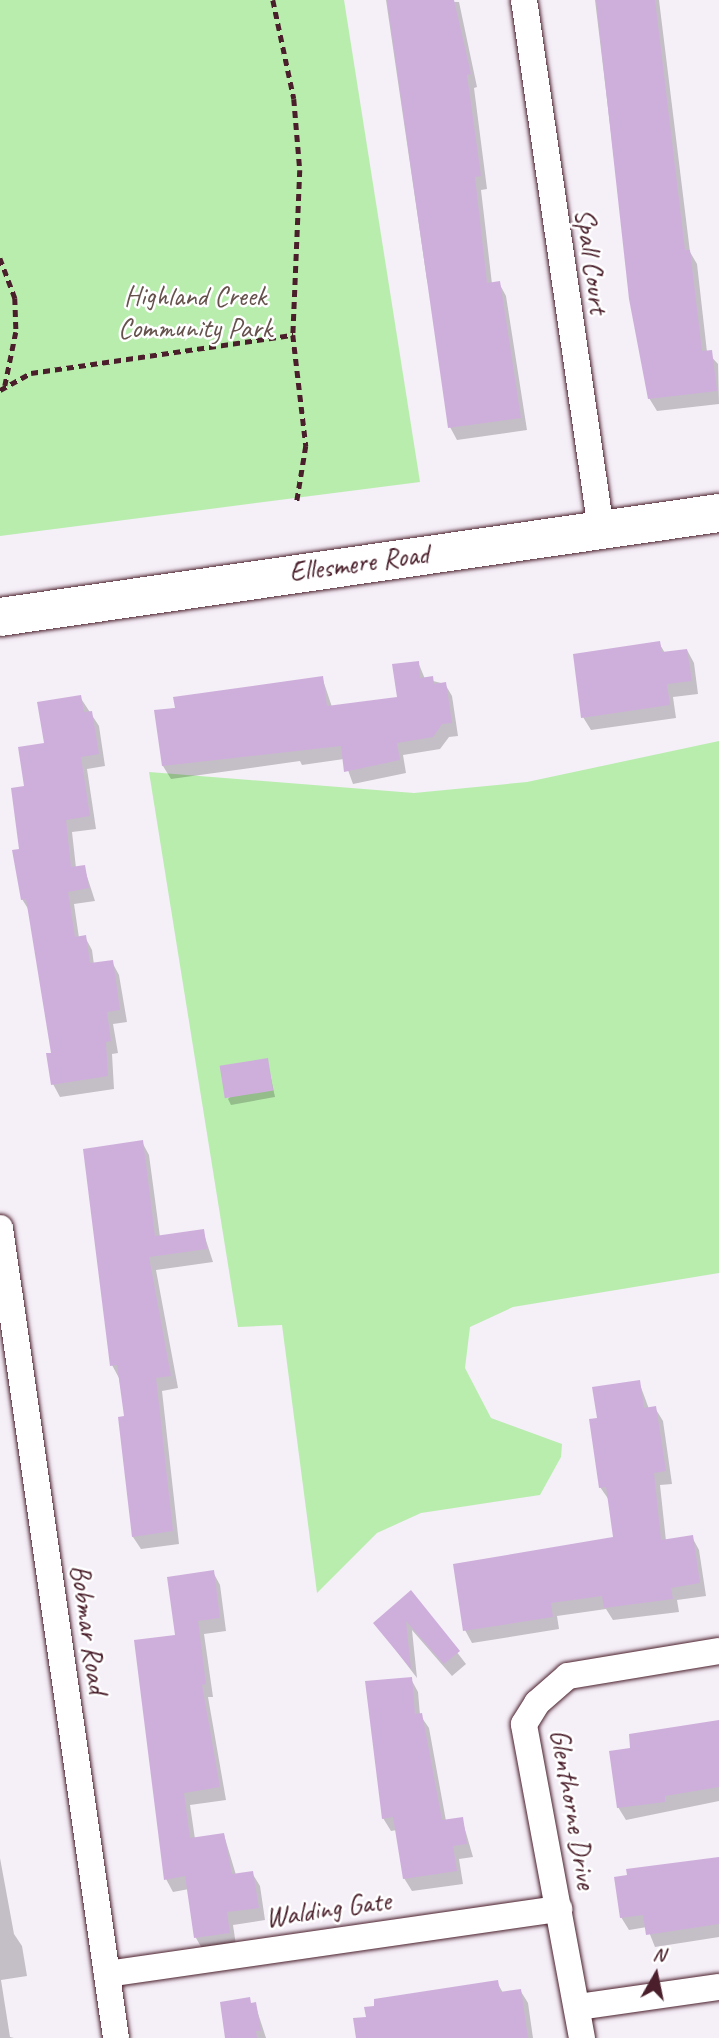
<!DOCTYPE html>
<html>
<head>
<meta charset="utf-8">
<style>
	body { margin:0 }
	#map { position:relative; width:719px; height:2038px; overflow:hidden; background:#f5eff8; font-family:Caveat,sans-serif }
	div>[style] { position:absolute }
	.green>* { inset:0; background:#b9edae }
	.shadow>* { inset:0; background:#0003 }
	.building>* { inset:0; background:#ceafdb; transform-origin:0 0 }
	.path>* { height:4.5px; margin-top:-2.25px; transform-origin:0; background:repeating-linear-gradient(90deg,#4a1f2b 0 7px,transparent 0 12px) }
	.roads { filter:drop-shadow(0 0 2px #4a1f2b) drop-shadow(0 0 2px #4a1f2b) }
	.minor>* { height:26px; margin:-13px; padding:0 13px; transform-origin:13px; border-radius:13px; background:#fff }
	.secondary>* { height:38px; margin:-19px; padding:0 19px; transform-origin:19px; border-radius:19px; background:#fff }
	span { translate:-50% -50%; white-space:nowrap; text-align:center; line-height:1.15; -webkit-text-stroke:5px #fff; paint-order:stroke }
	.street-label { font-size:28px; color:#4a1f2b }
	.park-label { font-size:28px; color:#66524c }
	.north { position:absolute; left:621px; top:1940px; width:70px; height:70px; -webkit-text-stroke:5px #fff; paint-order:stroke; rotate:9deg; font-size:19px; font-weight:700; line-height:28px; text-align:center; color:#4a1f2b }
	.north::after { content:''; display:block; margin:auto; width:24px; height:32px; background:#4a1f2b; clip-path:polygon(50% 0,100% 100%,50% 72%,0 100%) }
</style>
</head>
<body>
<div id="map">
	<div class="green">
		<div style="clip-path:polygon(0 0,344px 0,420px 482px,0 536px)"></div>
		<div style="clip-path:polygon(719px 741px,719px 1273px,513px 1307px,470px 1327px,465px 1368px,491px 1418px,562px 1444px,561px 1457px,540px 1495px,421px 1513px,377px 1533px,317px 1593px,282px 1325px,238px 1327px,149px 772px,414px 793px,527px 782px)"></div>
	</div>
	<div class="shadow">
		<div style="clip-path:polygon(386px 0,459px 2px,477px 87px,474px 88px,487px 189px,481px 190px,492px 284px,499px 283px,506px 296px,527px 430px,457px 440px,450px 427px,439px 326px,427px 280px)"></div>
		<div style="clip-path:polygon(595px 0,659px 0,690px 252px,697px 264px,707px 352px,718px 364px,719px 404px,657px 411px,649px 398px,631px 299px)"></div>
		<div style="clip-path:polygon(659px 643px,665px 653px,687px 650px,694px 663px,698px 694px,673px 697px,676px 718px,591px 730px,583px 717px)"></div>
		<div style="clip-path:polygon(418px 662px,425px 679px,445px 684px,452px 696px,458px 736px,449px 737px,440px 749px,403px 755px,406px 773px,353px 784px,344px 759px,302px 765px,300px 761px,171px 779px,163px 766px,156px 712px,322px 677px,332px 707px,399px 698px)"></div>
		<div style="clip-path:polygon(80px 697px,99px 726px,105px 766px,87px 769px,96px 829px,72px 832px,76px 868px,84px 867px,95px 901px,74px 904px,79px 938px,85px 937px,92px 950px,94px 965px,112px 962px,119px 975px,127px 1022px,113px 1024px,118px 1053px,112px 1054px,114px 1089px,60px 1097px,53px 1084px,53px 1054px,30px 912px,22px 899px,21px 850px,46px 744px)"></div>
		<div style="clip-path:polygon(267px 1060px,275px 1097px,231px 1105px,228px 1099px)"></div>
		<div style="clip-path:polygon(142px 1142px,149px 1155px,160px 1237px,203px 1231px,213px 1262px,156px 1270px,178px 1388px,162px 1391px,179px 1544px,141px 1549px,133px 1537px,126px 1418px,119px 1378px,112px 1365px)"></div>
		<div style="clip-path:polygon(639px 1382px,649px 1409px,655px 1408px,663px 1421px,672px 1484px,660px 1485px,666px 1541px,692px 1537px,699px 1550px,706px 1596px,677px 1600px,679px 1612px,613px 1620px,606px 1609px,557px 1616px,559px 1629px,472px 1643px,465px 1630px,615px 1538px,609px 1500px,600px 1487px,599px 1420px)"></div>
		<div style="clip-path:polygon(213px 1572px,220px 1585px,226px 1631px,204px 1634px,213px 1697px,208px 1697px,226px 1800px,190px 1805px,195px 1839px,224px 1835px,236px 1875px,252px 1873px,260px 1886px,265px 1920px,233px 1925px,236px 1945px,203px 1950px,196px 1938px,189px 1889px,173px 1892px,166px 1879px,177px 1636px)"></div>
		<div style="clip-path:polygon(411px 1593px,466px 1664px,452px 1676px,412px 1630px,417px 1678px,375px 1623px)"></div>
		<div style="clip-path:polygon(411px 1679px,418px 1692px,420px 1715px,429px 1728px,446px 1821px,462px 1819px,473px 1857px,459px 1859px,463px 1884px,412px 1891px,404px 1878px,397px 1830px,391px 1831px,383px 1818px)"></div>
		<div style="clip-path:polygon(719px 1722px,719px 1801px,626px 1820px,618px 1807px,632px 1749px)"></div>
		<div style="clip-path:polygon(0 1858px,14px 1934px,22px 1946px,27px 1976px,1px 1980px,10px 2037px,14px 2038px,0 2038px)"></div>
		<div style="clip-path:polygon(719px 1858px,719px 1937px,655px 1947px,647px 1927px,629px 1930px,621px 1917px)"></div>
		<div style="clip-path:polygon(497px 1982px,503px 1993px,520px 1990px,528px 2003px,533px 2038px,357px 2038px,367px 2018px)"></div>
		<div style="clip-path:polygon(255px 2004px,266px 2038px,227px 2038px,252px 2005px)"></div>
	</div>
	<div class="building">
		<div style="clip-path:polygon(387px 0,454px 0,471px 74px,467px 75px,481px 176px,475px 177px,487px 283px,500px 281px,521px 418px,448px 428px)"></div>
		<div style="clip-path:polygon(596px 0,655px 0,685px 250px,690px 250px,702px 351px,712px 350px,717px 391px,648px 399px,629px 299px)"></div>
		<div style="clip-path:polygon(660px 641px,662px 652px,687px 649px,692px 681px,667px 684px,670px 705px,581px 718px,573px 654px)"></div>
		<div style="clip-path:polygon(419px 661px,420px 678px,433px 676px,434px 684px,446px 682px,452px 723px,442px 724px,433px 737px,397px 743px,400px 760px,344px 772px,341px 746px,162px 766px,154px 710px,175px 708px,173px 697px,323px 676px,327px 706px,397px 697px,392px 664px)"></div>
		<div style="clip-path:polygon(81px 695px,84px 712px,92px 711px,99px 754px,81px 757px,90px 816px,66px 820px,71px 867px,85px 865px,89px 888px,68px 892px,75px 937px,86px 935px,90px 963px,113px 960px,120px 1010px,107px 1012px,111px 1041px,106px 1042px,108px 1076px,51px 1085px,46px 1053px,51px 1053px,26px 899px,21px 900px,12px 850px,19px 849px,11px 788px,24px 786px,18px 747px,44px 743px,37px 702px)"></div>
		<div style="left:268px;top:1058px;width:33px;height:49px;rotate:81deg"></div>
		<div style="clip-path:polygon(143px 1140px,155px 1236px,204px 1229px,207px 1249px,149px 1257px,171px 1376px,156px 1378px,173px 1531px,132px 1537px,118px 1417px,124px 1416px,117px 1365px,110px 1366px,83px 1149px)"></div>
		<div style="clip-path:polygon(640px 1380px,644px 1408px,656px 1406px,666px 1471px,654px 1473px,661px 1540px,693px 1535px,700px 1583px,671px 1588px,673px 1599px,604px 1608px,602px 1596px,551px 1603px,553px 1617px,463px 1631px,453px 1564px,613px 1537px,606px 1487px,599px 1488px,589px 1419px,597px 1418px,592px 1387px)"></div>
		<div style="clip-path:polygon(214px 1570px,220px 1618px,198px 1621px,206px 1684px,202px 1685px,220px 1787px,184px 1793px,190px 1838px,224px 1833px,232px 1874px,253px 1871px,259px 1908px,227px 1912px,230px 1933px,194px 1938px,185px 1876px,164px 1880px,134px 1640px,175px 1635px,167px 1577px)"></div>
		<div style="clip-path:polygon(411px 1590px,460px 1651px,444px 1664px,406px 1621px,411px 1669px,373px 1623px)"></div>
		<div style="clip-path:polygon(412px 1677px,415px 1714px,422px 1713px,442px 1820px,463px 1817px,467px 1844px,453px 1846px,457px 1871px,403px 1879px,393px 1817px,382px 1819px,365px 1681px)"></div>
		<div style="clip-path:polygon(719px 1720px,719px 1787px,665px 1796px,665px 1802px,617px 1808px,609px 1751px,630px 1748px,629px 1734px)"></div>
		<div style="clip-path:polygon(719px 1857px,719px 1924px,646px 1935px,643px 1915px,620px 1918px,614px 1877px,627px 1875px,626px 1869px)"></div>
		<div style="clip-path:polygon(498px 1980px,500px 1992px,521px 1989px,528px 2038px,356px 2038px,353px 2018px,366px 2017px,364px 2007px,374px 2006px,374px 1999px)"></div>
		<div style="clip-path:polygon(250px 1997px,251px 2003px,256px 2002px,261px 2031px,256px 2031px,257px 2038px,225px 2038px,220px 2002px)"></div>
	</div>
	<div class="path">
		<div style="left:273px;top:0;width:101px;rotate:78deg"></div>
		<div style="left:294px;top:99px;width:71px;rotate:85.2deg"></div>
		<div style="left:300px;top:170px;width:165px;rotate:92.4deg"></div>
		<div style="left:293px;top:335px;width:112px;rotate:83.3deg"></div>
		<div style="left:306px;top:446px;width:56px;rotate:99.3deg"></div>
		<div style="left:0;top:258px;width:43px;rotate:69.4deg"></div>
		<div style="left:15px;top:298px;width:34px;rotate:88deg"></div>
		<div style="left:16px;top:332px;width:55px;rotate:101.5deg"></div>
		<div style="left:0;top:390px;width:35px;rotate:-29deg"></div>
		<div style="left:31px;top:373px;width:265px;rotate:-8.3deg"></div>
	</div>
	<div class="roads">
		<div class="minor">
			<div style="left:524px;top:0;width:536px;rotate:81.73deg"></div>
			<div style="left:0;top:1228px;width:818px;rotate:81.85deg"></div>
			<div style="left:107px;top:1974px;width:457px;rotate:-8.2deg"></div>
			<div style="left:578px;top:2007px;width:142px;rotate:-8.1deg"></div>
			<div style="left:582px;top:2038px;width:319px;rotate:-100.5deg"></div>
			<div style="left:524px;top:1724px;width:25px;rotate:-58deg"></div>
			<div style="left:537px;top:1703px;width:41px;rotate:-41.1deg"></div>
			<div style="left:568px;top:1676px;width:153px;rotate:-9.4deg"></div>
		</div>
		<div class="secondary">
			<div style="left:0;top:617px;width:726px;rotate:-8.23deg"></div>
		</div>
	</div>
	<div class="street-label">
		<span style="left:592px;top:261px;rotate:82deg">Spall Court</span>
		<span style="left:359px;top:563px;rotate:-8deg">Ellesmere Road</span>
		<span style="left:89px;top:1629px;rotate:82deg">Bobmar Road</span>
		<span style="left:573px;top:1809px;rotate:80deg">Glenthorne Drive</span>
		<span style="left:328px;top:1909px;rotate:-8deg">Walding Gate</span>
	</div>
	<div class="park-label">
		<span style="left:195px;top:312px">Highland Creek<br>Community Park</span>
	</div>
	<div class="north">N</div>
</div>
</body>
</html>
